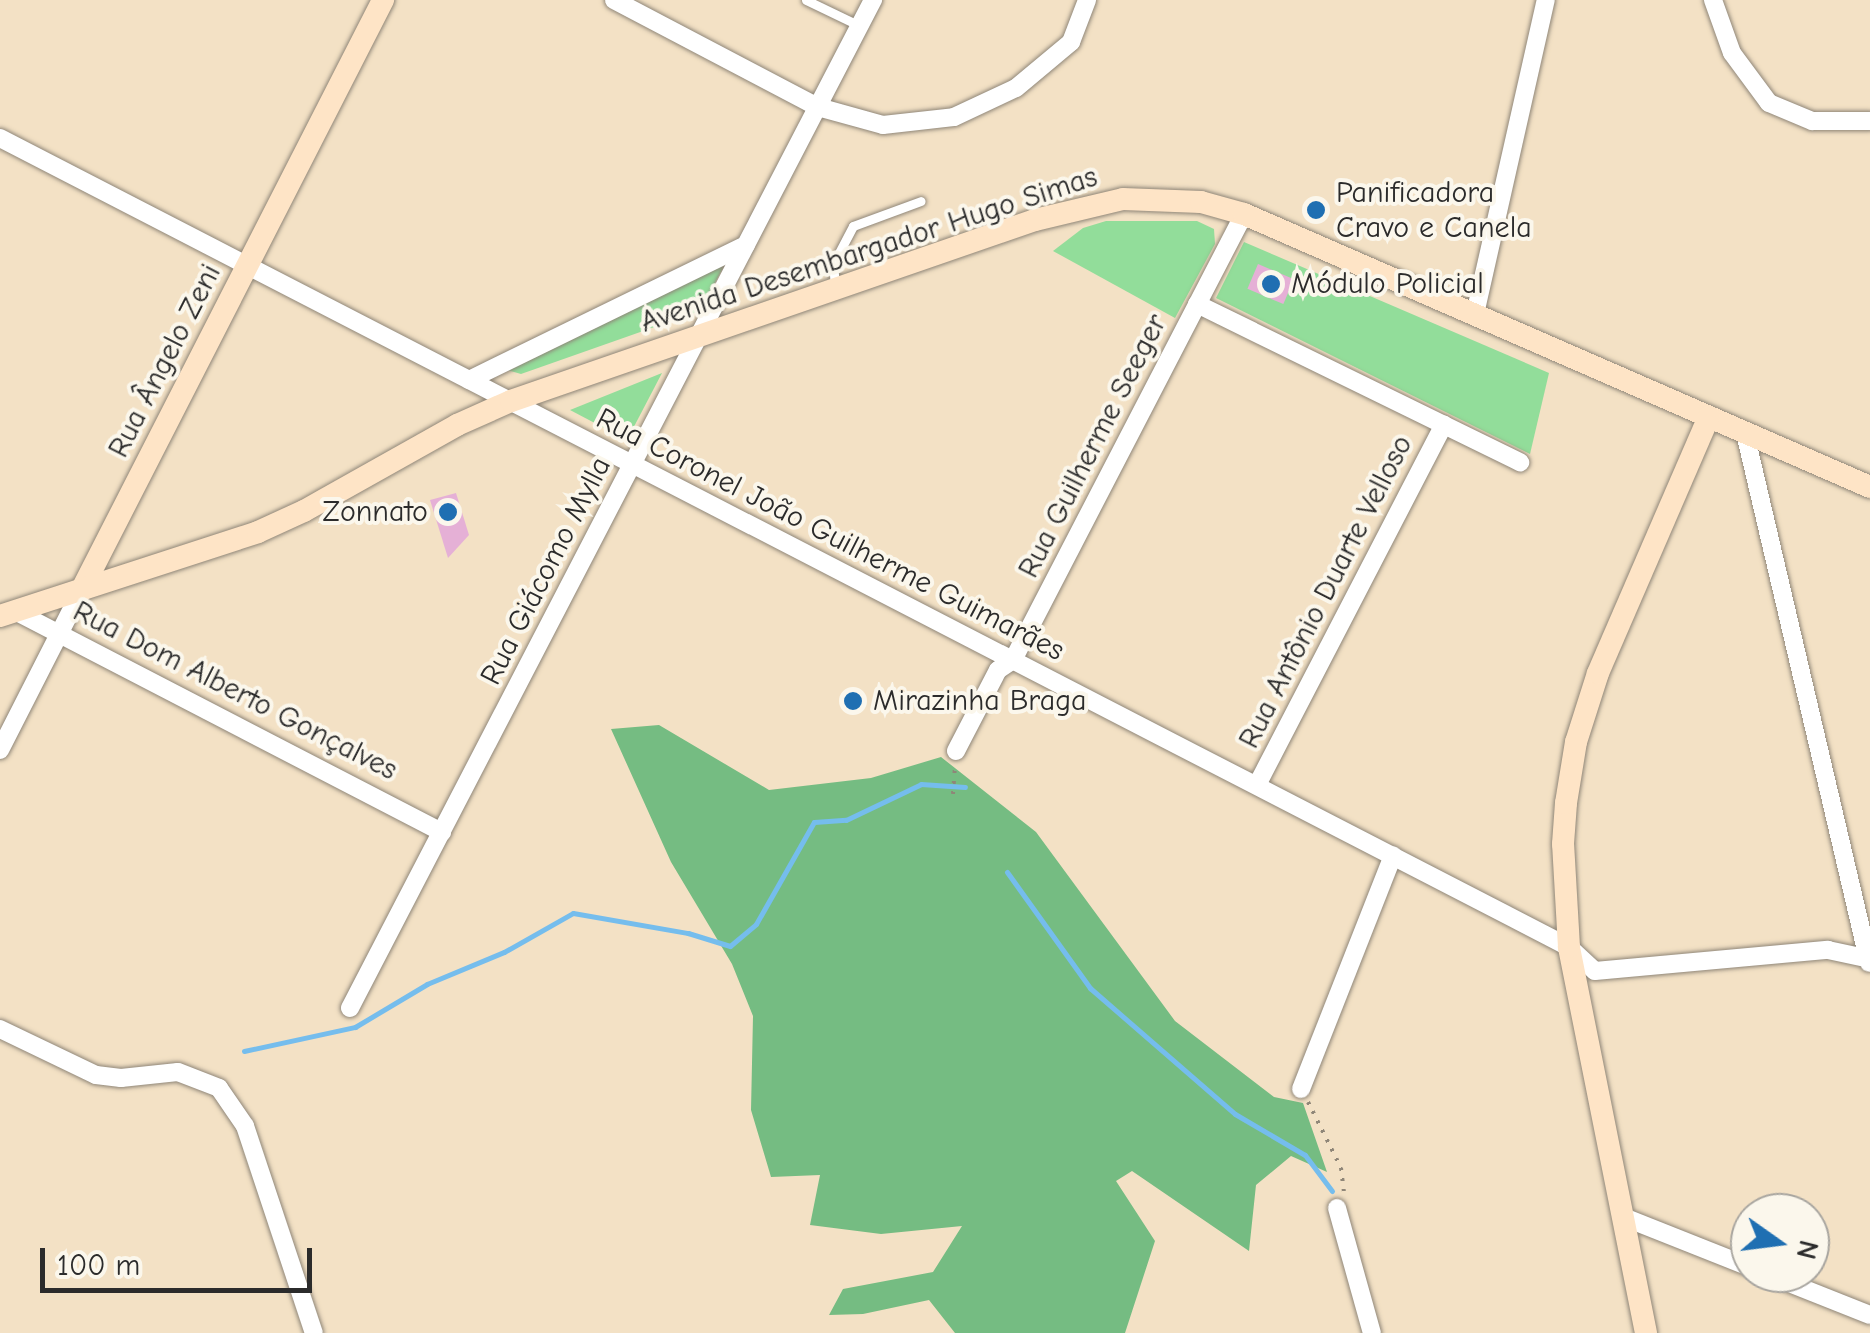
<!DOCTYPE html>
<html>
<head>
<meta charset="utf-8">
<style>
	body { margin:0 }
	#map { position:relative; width:1870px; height:1333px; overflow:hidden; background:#f3e1c5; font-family:"Comic Neue",sans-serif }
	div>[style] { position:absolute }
	.green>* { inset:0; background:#92dd9a }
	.forest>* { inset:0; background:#75bc82 }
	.stream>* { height:5px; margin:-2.5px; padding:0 2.5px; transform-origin:2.5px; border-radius:2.5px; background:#75bded }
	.building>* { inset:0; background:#e5b0d6; transform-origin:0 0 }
	.path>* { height:4px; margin-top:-2px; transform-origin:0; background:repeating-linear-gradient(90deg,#8f8678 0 2.5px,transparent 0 10.5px) }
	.roads { filter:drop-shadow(0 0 2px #8f8678) drop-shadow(0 0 2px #8f8678) }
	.lane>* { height:9px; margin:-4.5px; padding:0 4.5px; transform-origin:4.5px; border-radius:4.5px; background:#fff }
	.street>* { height:18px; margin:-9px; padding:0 9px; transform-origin:9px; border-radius:9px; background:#fff }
	.secondary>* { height:22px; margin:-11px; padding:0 11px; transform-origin:11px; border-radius:11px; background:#fee4c6 }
	.dots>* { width:28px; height:28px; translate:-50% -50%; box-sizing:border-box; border:5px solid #fbf7ec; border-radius:50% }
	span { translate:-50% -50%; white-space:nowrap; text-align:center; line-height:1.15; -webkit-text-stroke:8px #fbf7ec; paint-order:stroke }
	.poi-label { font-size:30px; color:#2b2b2b }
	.left { translate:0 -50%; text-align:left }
	.right { translate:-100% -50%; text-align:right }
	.street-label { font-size:30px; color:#2b2b2b }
	.north { position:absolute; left:1730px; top:1193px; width:100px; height:100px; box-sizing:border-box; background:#fbf7ec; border:2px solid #a8a59f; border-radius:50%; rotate:104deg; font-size:28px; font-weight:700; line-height:40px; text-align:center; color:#2b2b2b }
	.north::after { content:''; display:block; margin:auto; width:35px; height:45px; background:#1f6fb2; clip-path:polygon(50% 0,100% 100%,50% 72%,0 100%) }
	.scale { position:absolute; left:40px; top:1248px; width:272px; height:45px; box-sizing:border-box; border:5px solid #2b2b2b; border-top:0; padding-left:12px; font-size:30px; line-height:35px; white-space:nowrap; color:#2b2b2b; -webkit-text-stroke:8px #fbf7ec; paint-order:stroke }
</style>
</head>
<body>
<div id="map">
	<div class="green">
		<div style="clip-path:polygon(1106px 221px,1197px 221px,1214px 229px,1215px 244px,1175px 318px,1053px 251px,1083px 228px)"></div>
		<div style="clip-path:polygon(1244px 242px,1549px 373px,1530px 454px,1216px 298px)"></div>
		<div style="clip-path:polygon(725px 264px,700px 311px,521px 374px,504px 369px)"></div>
		<div style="clip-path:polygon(662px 373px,627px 440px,570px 410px)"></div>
	</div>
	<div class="forest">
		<div style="clip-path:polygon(659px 725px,769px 790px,871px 778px,941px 757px,1036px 832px,1175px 1021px,1274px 1097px,1303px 1103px,1327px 1172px,1291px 1156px,1256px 1185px,1249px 1251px,1132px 1171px,1116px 1181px,1155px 1241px,1125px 1333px,955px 1333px,929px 1300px,863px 1314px,829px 1315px,843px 1289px,933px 1272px,962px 1226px,881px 1234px,810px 1225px,820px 1175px,771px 1177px,751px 1110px,753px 1016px,732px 964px,671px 862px,611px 729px)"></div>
	</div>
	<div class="stream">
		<div style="left:1007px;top:872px;width:143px;rotate:54.4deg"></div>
		<div style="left:1090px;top:988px;width:192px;rotate:41deg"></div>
		<div style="left:1235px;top:1114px;width:81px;rotate:30.4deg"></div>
		<div style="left:1305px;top:1155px;width:45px;rotate:53.1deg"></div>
		<div style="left:244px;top:1051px;width:114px;rotate:-12.2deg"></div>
		<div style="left:355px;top:1027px;width:84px;rotate:-30.8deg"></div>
		<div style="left:427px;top:984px;width:83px;rotate:-22.6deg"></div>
		<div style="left:504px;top:952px;width:79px;rotate:-29.5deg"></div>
		<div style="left:573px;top:913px;width:117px;rotate:9.9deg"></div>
		<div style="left:688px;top:933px;width:44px;rotate:17.2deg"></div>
		<div style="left:730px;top:946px;width:34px;rotate:-40deg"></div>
		<div style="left:756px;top:924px;width:117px;rotate:-60.4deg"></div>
		<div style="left:814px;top:822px;width:32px;rotate:-4deg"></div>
		<div style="left:846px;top:820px;width:83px;rotate:-25.6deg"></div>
		<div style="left:921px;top:784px;width:44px;rotate:3.9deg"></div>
	</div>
	<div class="building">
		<div style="left:1258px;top:264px;width:39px;height:27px;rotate:23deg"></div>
		<div style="clip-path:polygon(456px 493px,469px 535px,448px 558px,430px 500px)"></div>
	</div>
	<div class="path">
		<div style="left:953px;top:794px;width:28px;rotate:-86deg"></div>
		<div style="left:1308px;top:1102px;width:74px;rotate:63.4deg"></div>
		<div style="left:1341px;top:1168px;width:26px;rotate:83deg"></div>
	</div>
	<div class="roads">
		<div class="lane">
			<div style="left:806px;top:0;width:60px;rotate:25.7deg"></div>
			<div style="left:835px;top:286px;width:22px;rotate:-95deg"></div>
			<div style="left:833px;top:264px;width:43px;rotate:-62.2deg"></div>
			<div style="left:853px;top:226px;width:72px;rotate:-20.2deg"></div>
		</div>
		<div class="street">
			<div style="left:614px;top:0;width:230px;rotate:27.7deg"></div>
			<div style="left:818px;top:107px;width:67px;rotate:15.5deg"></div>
			<div style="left:883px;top:125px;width:71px;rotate:-6.4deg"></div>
			<div style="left:954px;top:117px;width:68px;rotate:-25.1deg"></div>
			<div style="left:1016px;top:88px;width:72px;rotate:-39.9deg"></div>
			<div style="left:1071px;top:42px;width:45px;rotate:-69.1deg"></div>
			<div style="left:1713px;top:0;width:56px;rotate:70.3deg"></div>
			<div style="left:1732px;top:53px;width:62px;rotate:53.5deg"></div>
			<div style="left:1769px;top:103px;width:47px;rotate:22.7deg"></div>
			<div style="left:1812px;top:121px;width:58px"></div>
			<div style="left:0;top:138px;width:1765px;rotate:27.28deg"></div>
			<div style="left:1569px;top:947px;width:35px;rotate:43deg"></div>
			<div style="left:1595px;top:971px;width:234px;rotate:-5.2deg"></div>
			<div style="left:1828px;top:950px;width:43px;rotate:12.1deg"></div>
			<div style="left:1197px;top:304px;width:360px;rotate:26.1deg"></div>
			<div style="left:1475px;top:314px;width:322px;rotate:-77.3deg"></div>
			<div style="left:469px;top:380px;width:308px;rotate:-26deg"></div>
			<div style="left:1745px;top:433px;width:544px;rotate:76.83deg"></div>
			<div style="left:15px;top:611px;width:481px;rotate:27.4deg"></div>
			<div style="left:0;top:750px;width:178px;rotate:-63deg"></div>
			<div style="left:956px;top:751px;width:91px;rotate:-62.6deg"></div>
			<div style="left:998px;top:670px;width:18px;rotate:-34deg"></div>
			<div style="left:1013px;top:660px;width:502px;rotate:-62.62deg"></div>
			<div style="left:1257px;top:785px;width:406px;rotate:-62.6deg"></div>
			<div style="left:350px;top:1008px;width:1136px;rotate:-62.58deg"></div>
			<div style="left:0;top:1029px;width:106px;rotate:25.6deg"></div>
			<div style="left:96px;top:1075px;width:25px;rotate:7deg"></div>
			<div style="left:121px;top:1078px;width:57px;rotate:-6deg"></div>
			<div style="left:178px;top:1072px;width:44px;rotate:21.3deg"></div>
			<div style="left:219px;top:1088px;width:46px;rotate:55.6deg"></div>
			<div style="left:245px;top:1126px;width:218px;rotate:71.6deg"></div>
			<div style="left:1301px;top:1089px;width:251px;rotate:-68.5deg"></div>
			<div style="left:1337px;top:1208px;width:130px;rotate:74.4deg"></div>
			<div style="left:1626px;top:1218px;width:133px;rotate:21.6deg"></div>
			<div style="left:1764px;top:1273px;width:114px;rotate:21.6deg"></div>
		</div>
		<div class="secondary">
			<div style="left:81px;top:591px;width:664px;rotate:-62.93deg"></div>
			<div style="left:0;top:616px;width:271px;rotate:-18deg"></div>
			<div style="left:258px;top:532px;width:51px;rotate:-24.5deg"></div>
			<div style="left:304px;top:511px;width:176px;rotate:-29.3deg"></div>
			<div style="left:457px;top:425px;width:59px;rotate:-24deg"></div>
			<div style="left:511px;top:401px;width:554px;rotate:-19.06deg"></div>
			<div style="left:1035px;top:220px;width:90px;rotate:-13.4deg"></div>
			<div style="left:1123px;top:199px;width:78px;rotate:2.2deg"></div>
			<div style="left:1201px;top:202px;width:45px;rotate:15.6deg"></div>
			<div style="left:1244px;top:214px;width:683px;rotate:23.56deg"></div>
			<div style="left:1646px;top:1333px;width:394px;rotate:-101.3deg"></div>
			<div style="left:1569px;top:947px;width:103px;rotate:-93.3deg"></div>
			<div style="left:1563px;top:844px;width:41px;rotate:-85.8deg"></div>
			<div style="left:1566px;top:803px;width:62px;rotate:-80.7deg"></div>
			<div style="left:1576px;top:742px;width:72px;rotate:-72.3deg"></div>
			<div style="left:1598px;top:673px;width:279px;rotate:-66.6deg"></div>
		</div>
	</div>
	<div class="dots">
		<div style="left:1316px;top:210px;background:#1f6fb2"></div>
		<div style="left:1271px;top:284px;background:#1f6fb2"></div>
		<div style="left:448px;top:512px;background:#1f6fb2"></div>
		<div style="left:853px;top:701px;background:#1f6fb2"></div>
	</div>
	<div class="poi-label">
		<span class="left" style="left:1336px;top:210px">Panificadora<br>Cravo e Canela</span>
		<span class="left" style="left:1291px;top:284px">Módulo Policial</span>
		<span class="right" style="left:428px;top:512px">Zonnato</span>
		<span class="left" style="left:873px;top:701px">Mirazinha Braga</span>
	</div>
	<div class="street-label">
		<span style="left:869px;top:250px;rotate:-18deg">Avenida Desembargador Hugo Simas</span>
		<span style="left:165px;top:361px;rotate:-63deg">Rua Ângelo Zeni</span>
		<span style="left:1093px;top:446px;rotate:-63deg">Rua Guilherme Seeger</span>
		<span style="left:830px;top:535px;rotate:27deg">Rua Coronel João Guilherme Guimarães</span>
		<span style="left:546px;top:571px;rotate:-63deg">Rua Giácomo Mylla</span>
		<span style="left:1326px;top:592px;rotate:-63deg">Rua Antônio Duarte Velloso</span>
		<span style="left:235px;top:691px;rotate:27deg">Rua Dom Alberto Gonçalves</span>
	</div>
	<div class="north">N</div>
	<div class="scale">100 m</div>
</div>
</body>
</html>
